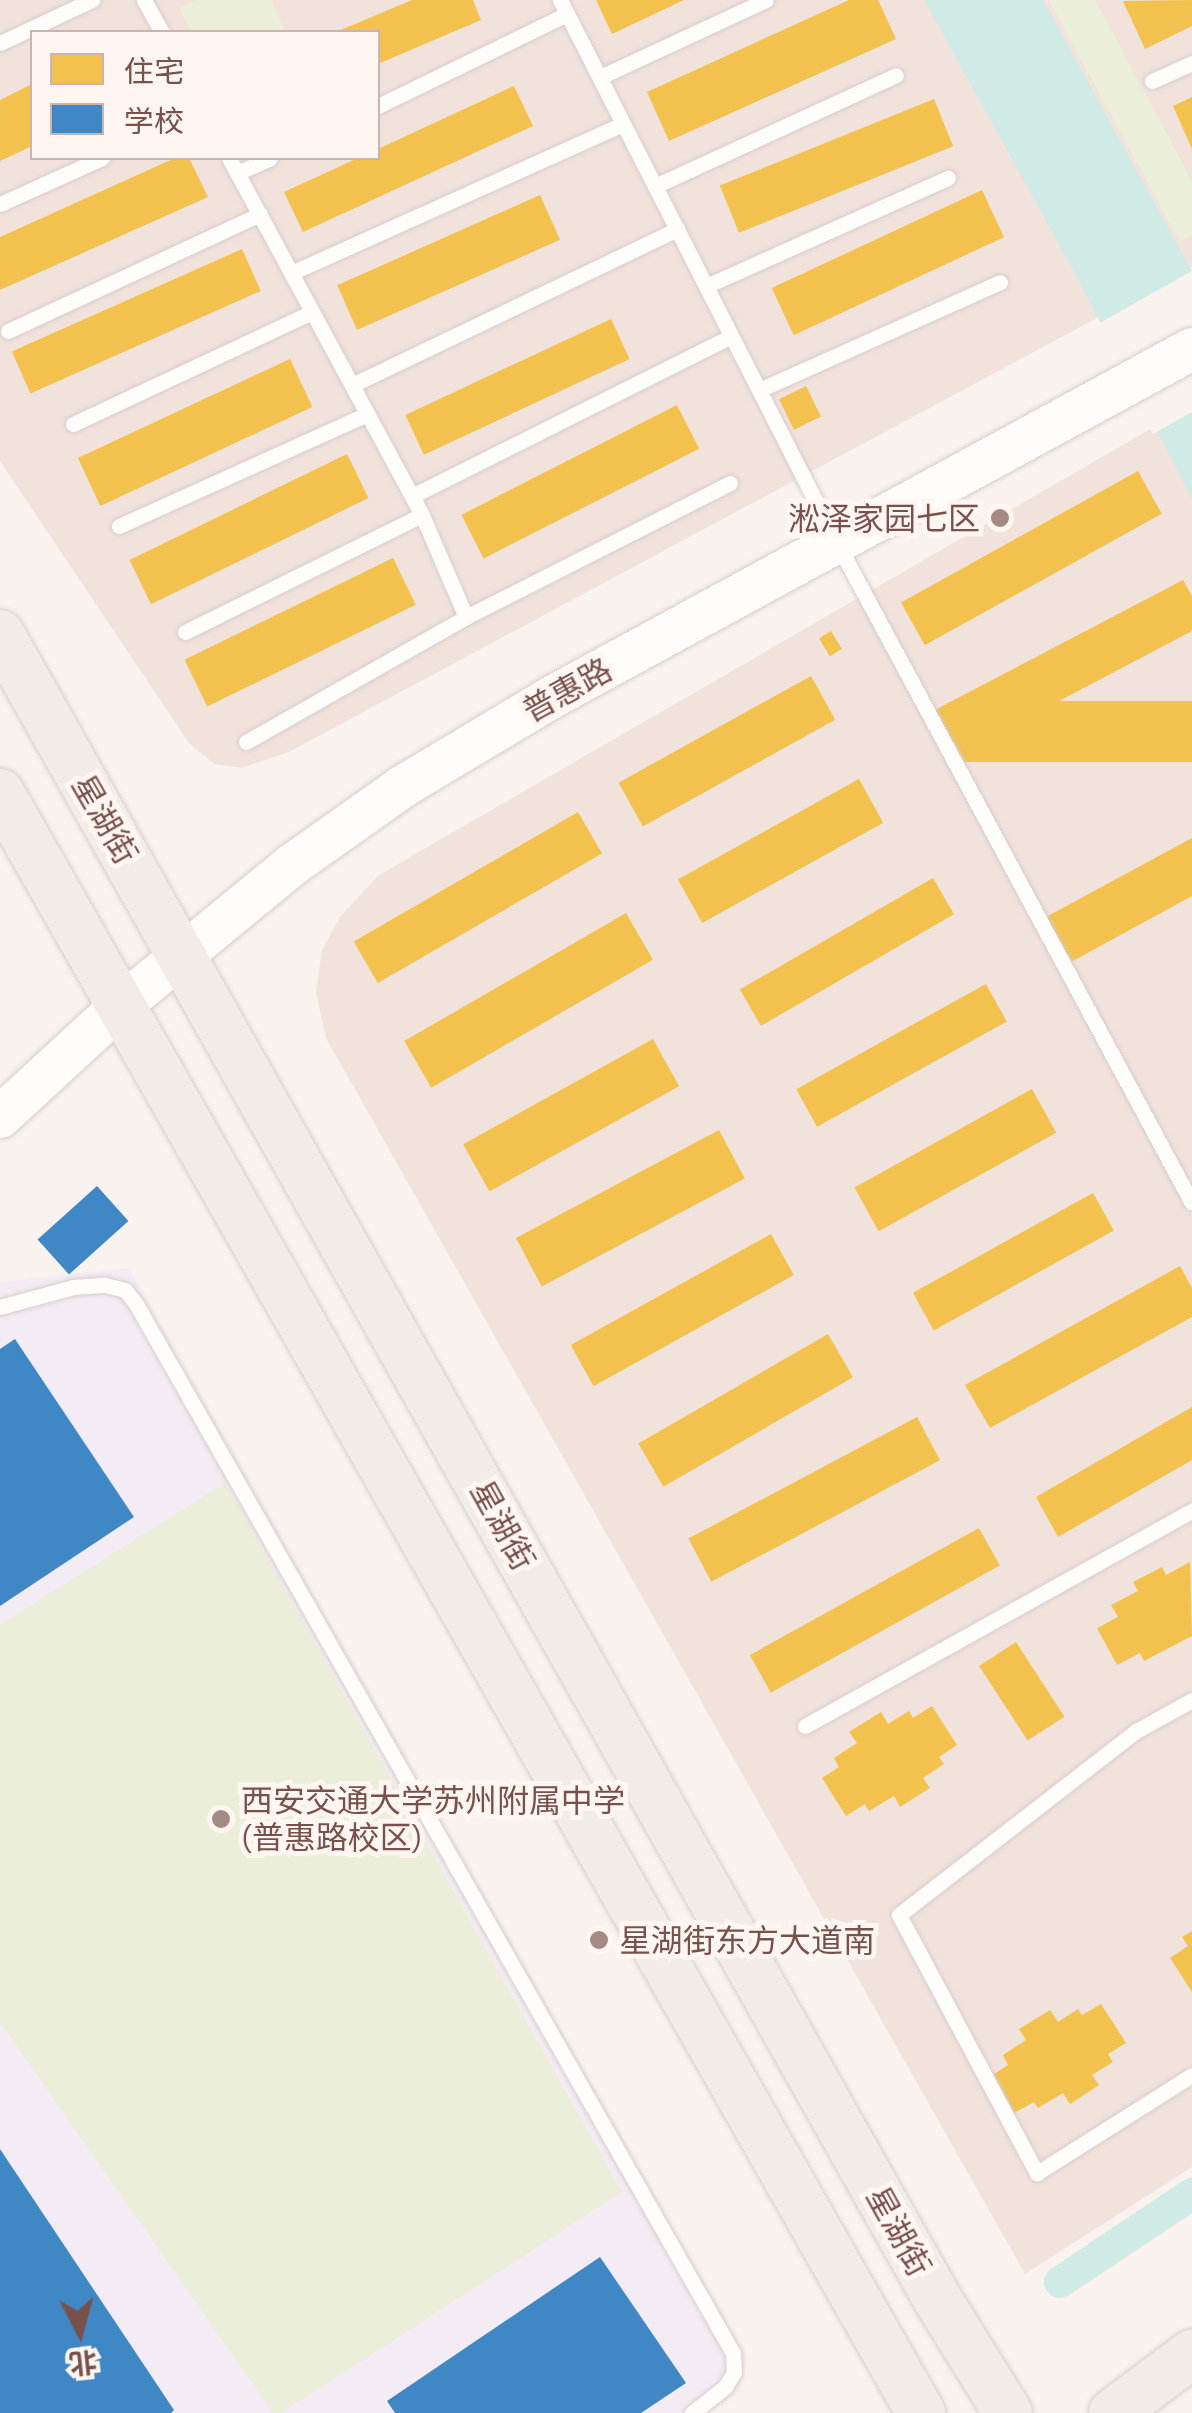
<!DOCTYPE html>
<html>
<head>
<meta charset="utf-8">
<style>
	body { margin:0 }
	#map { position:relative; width:1192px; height:2413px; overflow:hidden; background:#f9f2ee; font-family:"IBM Plex Sans","Noto Sans SC",sans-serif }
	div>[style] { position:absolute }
	.residential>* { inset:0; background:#f1e3dc }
	.education>* { inset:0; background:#f3ecf4 }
	.green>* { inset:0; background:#ebeed9 }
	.water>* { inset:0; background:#d0eae6 }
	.pier>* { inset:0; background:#f9f2ee }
	.homes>* { inset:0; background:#f2c14e; transform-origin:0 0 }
	.schools>* { inset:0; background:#3f88c5; transform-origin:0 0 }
	.canal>* { height:32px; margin:-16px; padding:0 16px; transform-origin:16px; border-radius:16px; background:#d0eae6 }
	.roads { filter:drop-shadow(0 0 2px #d8cdca) drop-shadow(0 0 2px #d8cdca) }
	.service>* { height:15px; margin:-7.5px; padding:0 7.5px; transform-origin:7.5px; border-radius:7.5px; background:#fefdfc }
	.secondary>* { height:42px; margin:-21px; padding:0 21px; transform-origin:21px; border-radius:21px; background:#fefdfc }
	.primary>* { height:48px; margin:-24px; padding:0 24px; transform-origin:24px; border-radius:24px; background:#f3ebe7 }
	.dots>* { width:28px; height:28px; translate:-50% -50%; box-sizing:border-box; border:5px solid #fff6f1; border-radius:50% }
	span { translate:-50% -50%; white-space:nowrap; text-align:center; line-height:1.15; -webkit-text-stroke:10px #fff6f1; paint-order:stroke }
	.poi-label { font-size:32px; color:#78514d }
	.right { translate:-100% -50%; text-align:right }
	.left { translate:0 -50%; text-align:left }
	.street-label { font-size:32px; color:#78514d }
	.legend { position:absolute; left:30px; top:30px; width:350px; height:130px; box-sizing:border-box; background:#fff6f1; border:2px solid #c9b4af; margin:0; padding:12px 18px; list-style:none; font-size:30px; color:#78514d }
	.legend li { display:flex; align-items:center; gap:20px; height:50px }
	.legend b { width:50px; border:2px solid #c9b4af }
	.north { position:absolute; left:30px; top:2283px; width:100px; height:100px; -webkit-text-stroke:8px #fff6f1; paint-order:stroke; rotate:174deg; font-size:28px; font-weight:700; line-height:40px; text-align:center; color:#78514d }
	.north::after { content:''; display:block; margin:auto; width:35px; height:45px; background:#78514d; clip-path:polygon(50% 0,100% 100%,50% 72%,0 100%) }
</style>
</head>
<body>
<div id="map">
	<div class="residential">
		<div style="clip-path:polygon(evenodd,0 0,1192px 0,1192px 267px,289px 752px,242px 768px,214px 764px,189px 743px,0 461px,0 0,32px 32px,378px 32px,378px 158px,32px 158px,32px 32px)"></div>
		<div style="clip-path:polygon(1192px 405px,1192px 2167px,1025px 2274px,326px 1038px,316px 992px,322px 950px,340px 917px,379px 875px)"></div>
	</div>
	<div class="education">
		<div style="clip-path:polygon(129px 1268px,746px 2355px,740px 2391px,708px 2413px,0 2413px,0 1282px)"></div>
	</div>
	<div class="green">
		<div style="clip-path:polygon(199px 0,271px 0,285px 32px,191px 32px,180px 8px)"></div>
		<div style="clip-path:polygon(1049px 0,1095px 0,1192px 181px,1192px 235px,1180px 242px)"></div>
		<div style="clip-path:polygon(225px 1483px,622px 2192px,281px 2413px,273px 2413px,0 2022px,0 1625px)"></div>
	</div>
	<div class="water">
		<div style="clip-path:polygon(924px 0,1043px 0,1192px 271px,1192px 499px,1072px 268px)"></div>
	</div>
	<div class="pier">
		<div style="clip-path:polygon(1192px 271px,1192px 412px,1153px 434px,1096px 325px)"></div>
	</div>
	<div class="homes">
		<div style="clip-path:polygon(412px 0,473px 0,481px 20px,378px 64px,378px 32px,336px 32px)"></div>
		<div style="clip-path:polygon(596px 0,684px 0,612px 34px)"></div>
		<div style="clip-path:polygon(849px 0,878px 0,896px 39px,669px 141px,647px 92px)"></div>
		<div style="clip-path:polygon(1192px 0,1192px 26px,1145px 49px,1123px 1px)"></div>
		<div style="clip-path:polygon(32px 84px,32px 146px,0 161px,0 100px)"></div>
		<div style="clip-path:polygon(514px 86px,533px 126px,303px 232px,284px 192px,358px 158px,378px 158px,378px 149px)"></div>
		<div style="clip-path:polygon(1192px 97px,1192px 149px,1173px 106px)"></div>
		<div style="left:934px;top:99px;width:51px;height:231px;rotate:68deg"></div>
		<div style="clip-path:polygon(175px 158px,189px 158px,208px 197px,0 290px,0 237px)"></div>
		<div style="left:982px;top:190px;width:52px;height:232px;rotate:65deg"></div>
		<div style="left:540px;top:195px;width:49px;height:222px;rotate:66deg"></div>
		<div style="left:242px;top:249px;width:46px;height:252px;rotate:66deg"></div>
		<div style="left:611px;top:319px;width:44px;height:227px;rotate:65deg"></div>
		<div style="left:290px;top:359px;width:53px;height:234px;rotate:65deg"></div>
		<div style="left:806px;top:386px;width:34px;height:30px;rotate:64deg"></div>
		<div style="left:677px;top:405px;width:49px;height:242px;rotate:63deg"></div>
		<div style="left:347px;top:454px;width:49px;height:242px;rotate:64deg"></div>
		<div style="left:1138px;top:471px;width:49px;height:271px;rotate:61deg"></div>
		<div style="left:393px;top:558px;width:52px;height:232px;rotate:64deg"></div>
		<div style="clip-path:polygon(1183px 580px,1192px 596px,1192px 631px,957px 755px,933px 711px)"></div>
		<div style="left:831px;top:631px;width:21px;height:14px;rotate:59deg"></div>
		<div style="left:811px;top:676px;width:50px;height:220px;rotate:61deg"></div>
		<div style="left:1192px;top:701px;width:61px;height:239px;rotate:90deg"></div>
		<div style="left:859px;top:779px;width:50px;height:207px;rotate:61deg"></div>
		<div style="left:578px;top:812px;width:48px;height:259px;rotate:60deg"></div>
		<div style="clip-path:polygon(1192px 838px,1192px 896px,1071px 962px,1046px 917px)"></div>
		<div style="left:933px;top:878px;width:42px;height:223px;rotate:60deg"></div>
		<div style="left:626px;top:913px;width:54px;height:256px;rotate:60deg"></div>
		<div style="left:986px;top:984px;width:43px;height:217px;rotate:61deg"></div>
		<div style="left:653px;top:1039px;width:54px;height:217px;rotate:61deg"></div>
		<div style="left:1032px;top:1089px;width:50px;height:203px;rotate:61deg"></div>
		<div style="left:719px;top:1130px;width:55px;height:230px;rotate:62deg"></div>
		<div style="left:1093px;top:1193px;width:43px;height:206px;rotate:61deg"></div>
		<div style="left:771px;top:1234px;width:47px;height:229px;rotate:61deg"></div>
		<div style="clip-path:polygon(1180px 1266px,1192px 1288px,1192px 1317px,990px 1428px,965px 1385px)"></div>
		<div style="left:828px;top:1334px;width:50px;height:219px;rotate:60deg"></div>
		<div style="clip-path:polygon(1192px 1407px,1192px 1460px,1058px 1537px,1036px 1497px)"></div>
		<div style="left:917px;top:1417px;width:49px;height:259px;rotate:62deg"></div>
		<div style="left:979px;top:1528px;width:43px;height:262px;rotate:61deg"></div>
		<div style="clip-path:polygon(1190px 1562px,1192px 1636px,1144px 1661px,1140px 1653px,1117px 1665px,1097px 1628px,1118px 1617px,1111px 1605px,1138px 1591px,1133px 1582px,1162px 1567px,1166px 1575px)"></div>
		<div style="left:1016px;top:1642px;width:89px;height:44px;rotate:57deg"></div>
		<div style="clip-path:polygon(932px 1706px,957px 1745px,939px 1757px,944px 1764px,923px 1778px,930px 1788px,900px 1807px,894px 1796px,869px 1811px,865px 1804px,846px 1816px,822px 1778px,839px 1767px,834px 1758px,857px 1743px,849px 1732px,881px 1712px,888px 1724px,909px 1711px,913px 1718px)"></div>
		<div style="clip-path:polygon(1192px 1931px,1192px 1992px,1170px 1958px,1188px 1946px,1182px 1937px)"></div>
		<div style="clip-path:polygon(1101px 2004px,1126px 2043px,1108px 2054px,1113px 2062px,1092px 2075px,1099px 2085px,1070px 2104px,1063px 2093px,1038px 2108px,1034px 2102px,1014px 2113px,991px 2076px,1008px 2065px,1003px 2055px,1026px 2040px,1019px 2029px,1050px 2010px,1058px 2022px,1078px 2009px,1082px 2015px)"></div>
	</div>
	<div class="schools">
		<div style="left:97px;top:1186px;width:47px;height:80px;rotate:48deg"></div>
		<div style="clip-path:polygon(15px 1339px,134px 1517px,0 1606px,0 1349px)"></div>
		<div style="clip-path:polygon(0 2149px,174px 2410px,171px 2413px,0 2413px)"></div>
		<div style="clip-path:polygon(600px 2257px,686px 2383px,641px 2413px,395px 2413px,387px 2401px)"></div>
	</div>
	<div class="canal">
		<div style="left:1060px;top:2282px;width:159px;rotate:-33.7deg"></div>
	</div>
	<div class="roads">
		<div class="service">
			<div style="left:144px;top:0;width:37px;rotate:61deg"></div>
			<div style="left:560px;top:0;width:610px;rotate:62.97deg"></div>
			<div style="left:837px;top:543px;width:749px;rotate:61.73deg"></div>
			<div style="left:0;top:43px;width:102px;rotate:-25.1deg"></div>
			<div style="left:600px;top:77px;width:183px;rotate:-24.9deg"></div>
			<div style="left:1152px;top:81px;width:44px;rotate:-24.2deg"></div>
			<div style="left:378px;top:106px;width:210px;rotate:-26deg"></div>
			<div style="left:229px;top:158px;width:406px;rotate:61.6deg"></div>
			<div style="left:422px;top:515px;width:111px;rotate:66.7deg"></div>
			<div style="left:237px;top:173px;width:36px;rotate:-24deg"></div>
			<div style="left:655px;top:186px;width:265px;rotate:-24.7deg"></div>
			<div style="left:0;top:204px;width:112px;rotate:-24.3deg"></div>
			<div style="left:291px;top:273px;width:364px;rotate:-24.2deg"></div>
			<div style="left:706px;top:286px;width:265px;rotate:-24.1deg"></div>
			<div style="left:8px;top:331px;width:278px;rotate:-24.9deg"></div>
			<div style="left:352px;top:385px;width:361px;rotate:-25.6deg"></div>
			<div style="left:759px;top:390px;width:264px;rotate:-24.1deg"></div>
			<div style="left:73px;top:424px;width:264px;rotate:-25.1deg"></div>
			<div style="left:412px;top:496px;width:356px;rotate:-26.6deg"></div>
			<div style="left:119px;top:526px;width:272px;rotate:-24.3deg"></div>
			<div style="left:185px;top:632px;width:264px;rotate:-26.3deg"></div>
			<div style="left:246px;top:742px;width:253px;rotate:-29.6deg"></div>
			<div style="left:466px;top:617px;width:296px;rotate:-26.9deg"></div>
			<div style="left:0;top:1307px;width:76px;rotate:-15.3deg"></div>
			<div style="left:73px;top:1287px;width:32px;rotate:-4deg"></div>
			<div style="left:105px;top:1285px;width:21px;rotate:14deg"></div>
			<div style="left:125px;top:1290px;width:18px;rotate:52deg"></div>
			<div style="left:136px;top:1304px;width:1207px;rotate:60.36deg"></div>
			<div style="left:733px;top:2353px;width:19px;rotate:87deg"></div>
			<div style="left:734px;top:2372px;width:17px;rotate:121deg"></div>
			<div style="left:725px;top:2387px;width:42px;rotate:141.8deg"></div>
			<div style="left:1192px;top:1700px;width:64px;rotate:151deg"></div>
			<div style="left:1136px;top:1731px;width:300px;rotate:142.2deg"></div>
			<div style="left:899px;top:1915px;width:293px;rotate:61.9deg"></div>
			<div style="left:1037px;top:2173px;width:183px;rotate:-32.3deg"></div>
			<div style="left:805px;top:1726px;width:443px;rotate:-29.1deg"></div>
		</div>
		<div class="secondary">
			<div style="left:0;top:1117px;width:168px;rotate:-42.6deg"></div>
			<div style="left:124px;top:1003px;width:217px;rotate:-39.4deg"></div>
			<div style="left:292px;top:865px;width:135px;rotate:-35.3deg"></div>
			<div style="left:402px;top:787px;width:177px;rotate:-30.9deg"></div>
			<div style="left:554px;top:696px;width:726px;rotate:-28.54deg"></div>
		</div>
		<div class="primary">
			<div style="left:0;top:634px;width:1912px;rotate:60.62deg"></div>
			<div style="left:938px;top:2300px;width:133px;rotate:58.2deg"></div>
			<div style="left:0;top:793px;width:1864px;rotate:60.38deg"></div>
			<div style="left:1113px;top:2413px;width:99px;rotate:-36.8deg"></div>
		</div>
	</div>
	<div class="dots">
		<div style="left:1000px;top:518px;background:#a58985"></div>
		<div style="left:221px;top:1819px;background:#a58985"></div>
		<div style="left:599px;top:1940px;background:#a58985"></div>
	</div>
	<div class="poi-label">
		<span class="right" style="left:980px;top:518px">淞泽家园七区</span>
		<span class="left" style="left:241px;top:1819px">西安交通大学苏州附属中学<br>(普惠路校区)</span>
		<span class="left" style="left:619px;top:1940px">星湖街东方大道南</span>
	</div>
	<div class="street-label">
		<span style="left:567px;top:690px;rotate:-29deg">普惠路</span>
		<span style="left:105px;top:819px;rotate:60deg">星湖街</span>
		<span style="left:503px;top:1525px;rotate:61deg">星湖街</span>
		<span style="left:899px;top:2231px;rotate:61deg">星湖街</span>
	</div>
	<ul class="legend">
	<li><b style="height:28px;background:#f2c14e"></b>住宅</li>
	<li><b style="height:28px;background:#3f88c5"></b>学校</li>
	</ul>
	<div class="north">北</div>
</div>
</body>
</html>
